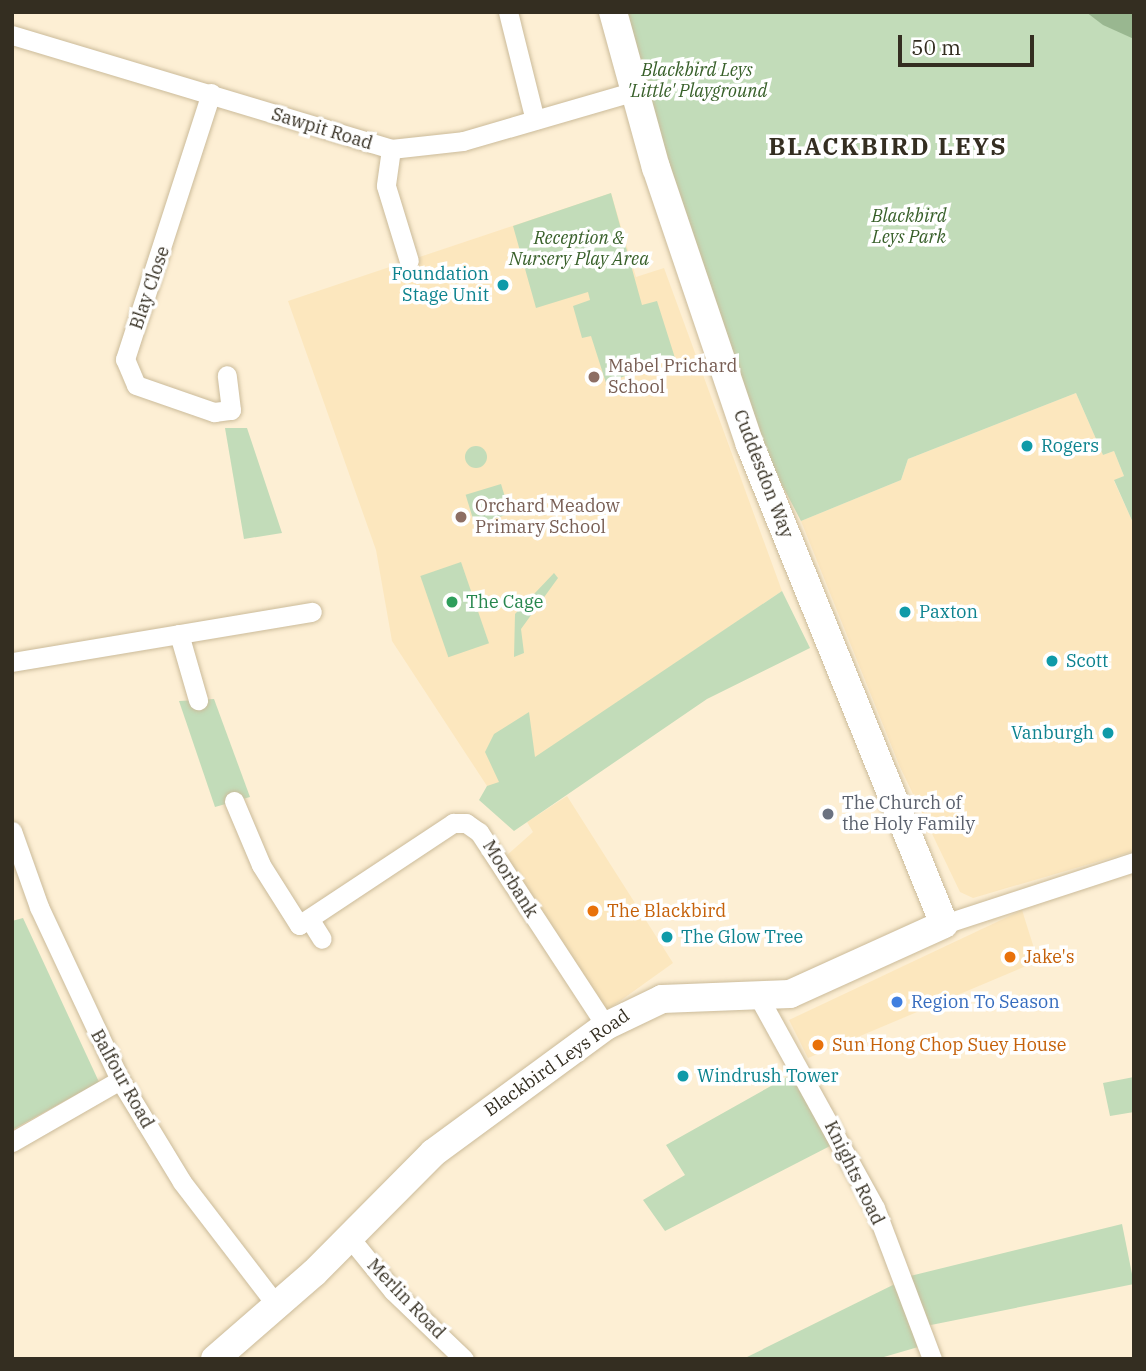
<!DOCTYPE html>
<html>
<head>
<meta charset="utf-8">
<style>
	body { margin:0 }
	#map { position:relative; width:1146px; height:1371px; overflow:hidden; background:#fdefd4; font-family:"IBM Plex Serif",serif }
	div>[style] { position:absolute }
	.built>* { inset:0; background:#fce7be }
	.green>* { inset:0; background:#c2dcb9; transform-origin:0 0 }
	.round { border-radius:50% }
	.forest>* { inset:0; background:#99b790 }
	.roads { filter:drop-shadow(0 0 2px #cbbb9a) drop-shadow(0 0 2px #cbbb9a) }
	.street>* { height:19px; margin:-9.5px; padding:0 9.5px; transform-origin:9.5px; border-radius:9.5px; background:#fff }
	.secondary>* { height:28px; margin:-14px; padding:0 14px; transform-origin:14px; border-radius:14px; background:#fff }
	.dots>* { width:19px; height:19px; translate:-50% -50%; box-sizing:border-box; border:4px solid #fff; border-radius:50% }
	span { translate:-50% -50%; white-space:nowrap; text-align:center; line-height:1.15; -webkit-text-stroke:7px #fff; paint-order:stroke }
	.park-label { font-size:18px; color:#38602a; font-style:italic }
	.street-label { font-size:18px; color:#342e21 }
	.culture-label { font-size:18px; color:#0d838f }
	.right { translate:-100% -50%; text-align:right }
	.left { translate:0 -50%; text-align:left }
	.education-label { font-size:18px; color:#785e54 }
	.leisure-label { font-size:18px; color:#27864d }
	.worship-label { font-size:18px; color:#5b616d }
	.food-label { font-size:18px; color:#c56008 }
	.shop-label { font-size:18px; color:#366cbe }
	.district-label { font-size:24px; color:#342e21; font-weight:700; letter-spacing:2px }
	.frame { position:absolute; inset:0; border:14px solid #342e21; pointer-events:none }
	.scale { position:absolute; left:898px; top:35px; width:136px; height:32px; box-sizing:border-box; border:4px solid #342e21; border-top:0; padding-left:9px; font-size:21px; line-height:24px; white-space:nowrap; color:#342e21; -webkit-text-stroke:5px #fff; paint-order:stroke }
</style>
</head>
<body>
<div id="map">
	<div class="built">
		<div style="clip-path:polygon(611px 193px,636px 277px,664px 268px,782px 591px,489px 789px,392px 641px,376px 550px,288px 301px)"></div>
		<div style="clip-path:polygon(1076px 393px,1103px 455px,1114px 451px,1124px 476px,1114px 481px,1134px 525px,1134px 851px,973px 898px,960px 892px,900px 767px,801px 521px,901px 480px,908px 459px)"></div>
		<div style="clip-path:polygon(567px 796px,673px 963px,606px 1011px,505px 857px,533px 832px,527px 822px)"></div>
		<div style="clip-path:polygon(1022px 910px,1038px 961px,808px 1058px,789px 1020px)"></div>
	</div>
	<div class="green">
		<div style="clip-path:polygon(613px 12px,1134px 12px,1134px 525px,1114px 480px,1124px 476px,1114px 451px,1103px 455px,1076px 393px,908px 459px,901px 480px,801px 521px,758px 439px)"></div>
		<div style="clip-path:polygon(611px 193px,642px 305px,657px 301px,675px 358px,606px 383px,591px 336px,582px 338px,573px 306px,590px 300px,588px 292px,536px 308px,513px 226px)"></div>
		<div style="clip-path:polygon(225px 428px,247px 428px,282px 533px,244px 539px)"></div>
		<div class="round" style="left:465px;top:446px;width:22px;height:22px"></div>
		<div style="left:501px;top:484px;width:31px;height:37px;rotate:73deg"></div>
		<div style="left:461px;top:562px;width:86px;height:43px;rotate:71deg"></div>
		<div style="clip-path:polygon(554px 573px,558px 578px,521px 629px,524px 653px,514px 657px,515px 614px)"></div>
		<div style="clip-path:polygon(782px 591px,810px 648px,707px 699px,514px 831px,479px 800px,487px 786px,499px 782px,485px 752px,494px 734px,529px 712px,535px 757px)"></div>
		<div style="clip-path:polygon(214px 699px,250px 797px,215px 807px,179px 701px)"></div>
		<div style="clip-path:polygon(23px 918px,99px 1082px,12px 1130px,12px 921px)"></div>
		<div style="clip-path:polygon(794px 1073px,832px 1145px,665px 1231px,643px 1200px,685px 1175px,666px 1145px)"></div>
		<div style="clip-path:polygon(1134px 1077px,1134px 1112px,1110px 1116px,1103px 1083px)"></div>
		<div style="clip-path:polygon(1122px 1224px,1134px 1284px,921px 1327px,902px 1278px)"></div>
		<div style="clip-path:polygon(901px 1281px,925px 1345px,877px 1359px,743px 1359px)"></div>
	</div>
	<div class="forest">
		<div style="clip-path:polygon(1086px 12px,1134px 12px,1134px 39px,1103px 25px)"></div>
	</div>
	<div class="roads">
		<div class="street">
			<div style="left:508px;top:12px;width:111px;rotate:76deg"></div>
			<div style="left:12px;top:35px;width:396px;rotate:16.7deg"></div>
			<div style="left:391px;top:149px;width:72px;rotate:-6.3deg"></div>
			<div style="left:463px;top:141px;width:179px;rotate:-16.2deg"></div>
			<div style="left:211px;top:93px;width:280px;rotate:107.9deg"></div>
			<div style="left:125px;top:359px;width:28px;rotate:67deg"></div>
			<div style="left:136px;top:385px;width:83px;rotate:19.1deg"></div>
			<div style="left:214px;top:412px;width:17px;rotate:-7deg"></div>
			<div style="left:231px;top:410px;width:35px;rotate:-97deg"></div>
			<div style="left:391px;top:149px;width:37px;rotate:98deg"></div>
			<div style="left:386px;top:186px;width:78px;rotate:73deg"></div>
			<div style="left:179px;top:634px;width:69px;rotate:73.9deg"></div>
			<div style="left:12px;top:662px;width:304px;rotate:-9.5deg"></div>
			<div style="left:234px;top:801px;width:69px;rotate:67.1deg"></div>
			<div style="left:261px;top:865px;width:71px;rotate:57.7deg"></div>
			<div style="left:299px;top:925px;width:185px;rotate:-33.5deg"></div>
			<div style="left:453px;top:823px;width:13px"></div>
			<div style="left:466px;top:823px;width:16px;rotate:35deg"></div>
			<div style="left:479px;top:832px;width:232px;rotate:56.8deg"></div>
			<div style="left:12px;top:831px;width:81px;rotate:70.4deg"></div>
			<div style="left:39px;top:907px;width:191px;rotate:64.9deg"></div>
			<div style="left:120px;top:1080px;width:119px;rotate:58.7deg"></div>
			<div style="left:182px;top:1182px;width:153px;rotate:52.5deg"></div>
			<div style="left:310px;top:920px;width:22px;rotate:58deg"></div>
			<div style="left:944px;top:924px;width:200px;rotate:-18.1deg"></div>
			<div style="left:758px;top:996px;width:242px;rotate:61.1deg"></div>
			<div style="left:875px;top:1208px;width:161px;rotate:69.3deg"></div>
			<div style="left:12px;top:1142px;width:125px;rotate:-29.9deg"></div>
			<div style="left:350px;top:1238px;width:68px;rotate:50.9deg"></div>
			<div style="left:393px;top:1291px;width:98px;rotate:43.8deg"></div>
		</div>
		<div class="secondary">
			<div style="left:215px;top:1359px;width:131px;rotate:-41deg"></div>
			<div style="left:314px;top:1273px;width:169px;rotate:-45.2deg"></div>
			<div style="left:433px;top:1153px;width:215px;rotate:-36.3deg"></div>
			<div style="left:606px;top:1026px;width:62px;rotate:-25.7deg"></div>
			<div style="left:662px;top:999px;width:128px;rotate:-2.2deg"></div>
			<div style="left:790px;top:994px;width:169px;rotate:-24.4deg"></div>
			<div style="left:944px;top:924px;width:517px;rotate:-112.05deg"></div>
			<div style="left:750px;top:445px;width:293px;rotate:-108.7deg"></div>
			<div style="left:656px;top:168px;width:162px;rotate:-105.4deg"></div>
		</div>
	</div>
	<div class="dots">
		<div style="left:503px;top:285px;background:#0f9aa8"></div>
		<div style="left:594px;top:377px;background:#8d6e63"></div>
		<div style="left:1027px;top:446px;background:#0f9aa8"></div>
		<div style="left:461px;top:517px;background:#8d6e63"></div>
		<div style="left:452px;top:602px;background:#2e9e5b"></div>
		<div style="left:905px;top:612px;background:#0f9aa8"></div>
		<div style="left:1052px;top:661px;background:#0f9aa8"></div>
		<div style="left:1108px;top:733px;background:#0f9aa8"></div>
		<div style="left:828px;top:814px;background:#6b7280"></div>
		<div style="left:593px;top:911px;background:#e8710a"></div>
		<div style="left:667px;top:937px;background:#0f9aa8"></div>
		<div style="left:1010px;top:957px;background:#e8710a"></div>
		<div style="left:897px;top:1002px;background:#3f7fe0"></div>
		<div style="left:818px;top:1045px;background:#e8710a"></div>
		<div style="left:683px;top:1076px;background:#0f9aa8"></div>
	</div>
	<div class="park-label">
		<span style="left:697px;top:81px">Blackbird Leys<br>'Little' Playground</span>
		<span style="left:909px;top:227px">Blackbird<br>Leys Park</span>
		<span style="left:579px;top:249px">Reception &amp;<br>Nursery Play Area</span>
	</div>
	<div class="street-label">
		<span style="left:322px;top:129px;rotate:17deg">Sawpit Road</span>
		<span style="left:150px;top:288px;rotate:-71deg">Blay Close</span>
		<span style="left:763px;top:474px;rotate:69deg">Cuddesdon Way</span>
		<span style="left:510px;top:879px;rotate:58deg">Moorbank</span>
		<span style="left:557px;top:1063px;rotate:-35deg">Blackbird Leys Road</span>
		<span style="left:122px;top:1079px;rotate:61deg">Balfour Road</span>
		<span style="left:854px;top:1173px;rotate:64deg">Knights Road</span>
		<span style="left:406px;top:1299px;rotate:46deg">Merlin Road</span>
	</div>
	<div class="culture-label">
		<span class="right" style="left:489px;top:285px">Foundation<br>Stage Unit</span>
		<span class="left" style="left:1041px;top:446px">Rogers</span>
		<span class="left" style="left:919px;top:612px">Paxton</span>
		<span class="left" style="left:1066px;top:661px">Scott</span>
		<span class="right" style="left:1094px;top:733px">Vanburgh</span>
		<span class="left" style="left:681px;top:937px">The Glow Tree</span>
		<span class="left" style="left:697px;top:1076px">Windrush Tower</span>
	</div>
	<div class="education-label">
		<span class="left" style="left:608px;top:377px">Mabel Prichard<br>School</span>
		<span class="left" style="left:475px;top:517px">Orchard Meadow<br>Primary School</span>
	</div>
	<div class="leisure-label">
		<span class="left" style="left:466px;top:602px">The Cage</span>
	</div>
	<div class="worship-label">
		<span class="left" style="left:842px;top:814px">The Church of<br>the Holy Family</span>
	</div>
	<div class="food-label">
		<span class="left" style="left:607px;top:911px">The Blackbird</span>
		<span class="left" style="left:1024px;top:957px">Jake's</span>
		<span class="left" style="left:832px;top:1045px">Sun Hong Chop Suey House</span>
	</div>
	<div class="shop-label">
		<span class="left" style="left:911px;top:1002px">Region To Season</span>
	</div>
	<div class="district-label">
		<span style="left:888px;top:147px">BLACKBIRD LEYS</span>
	</div>
	<div class="frame"></div>
	<div class="scale">50 m</div>
</div>
</body>
</html>
